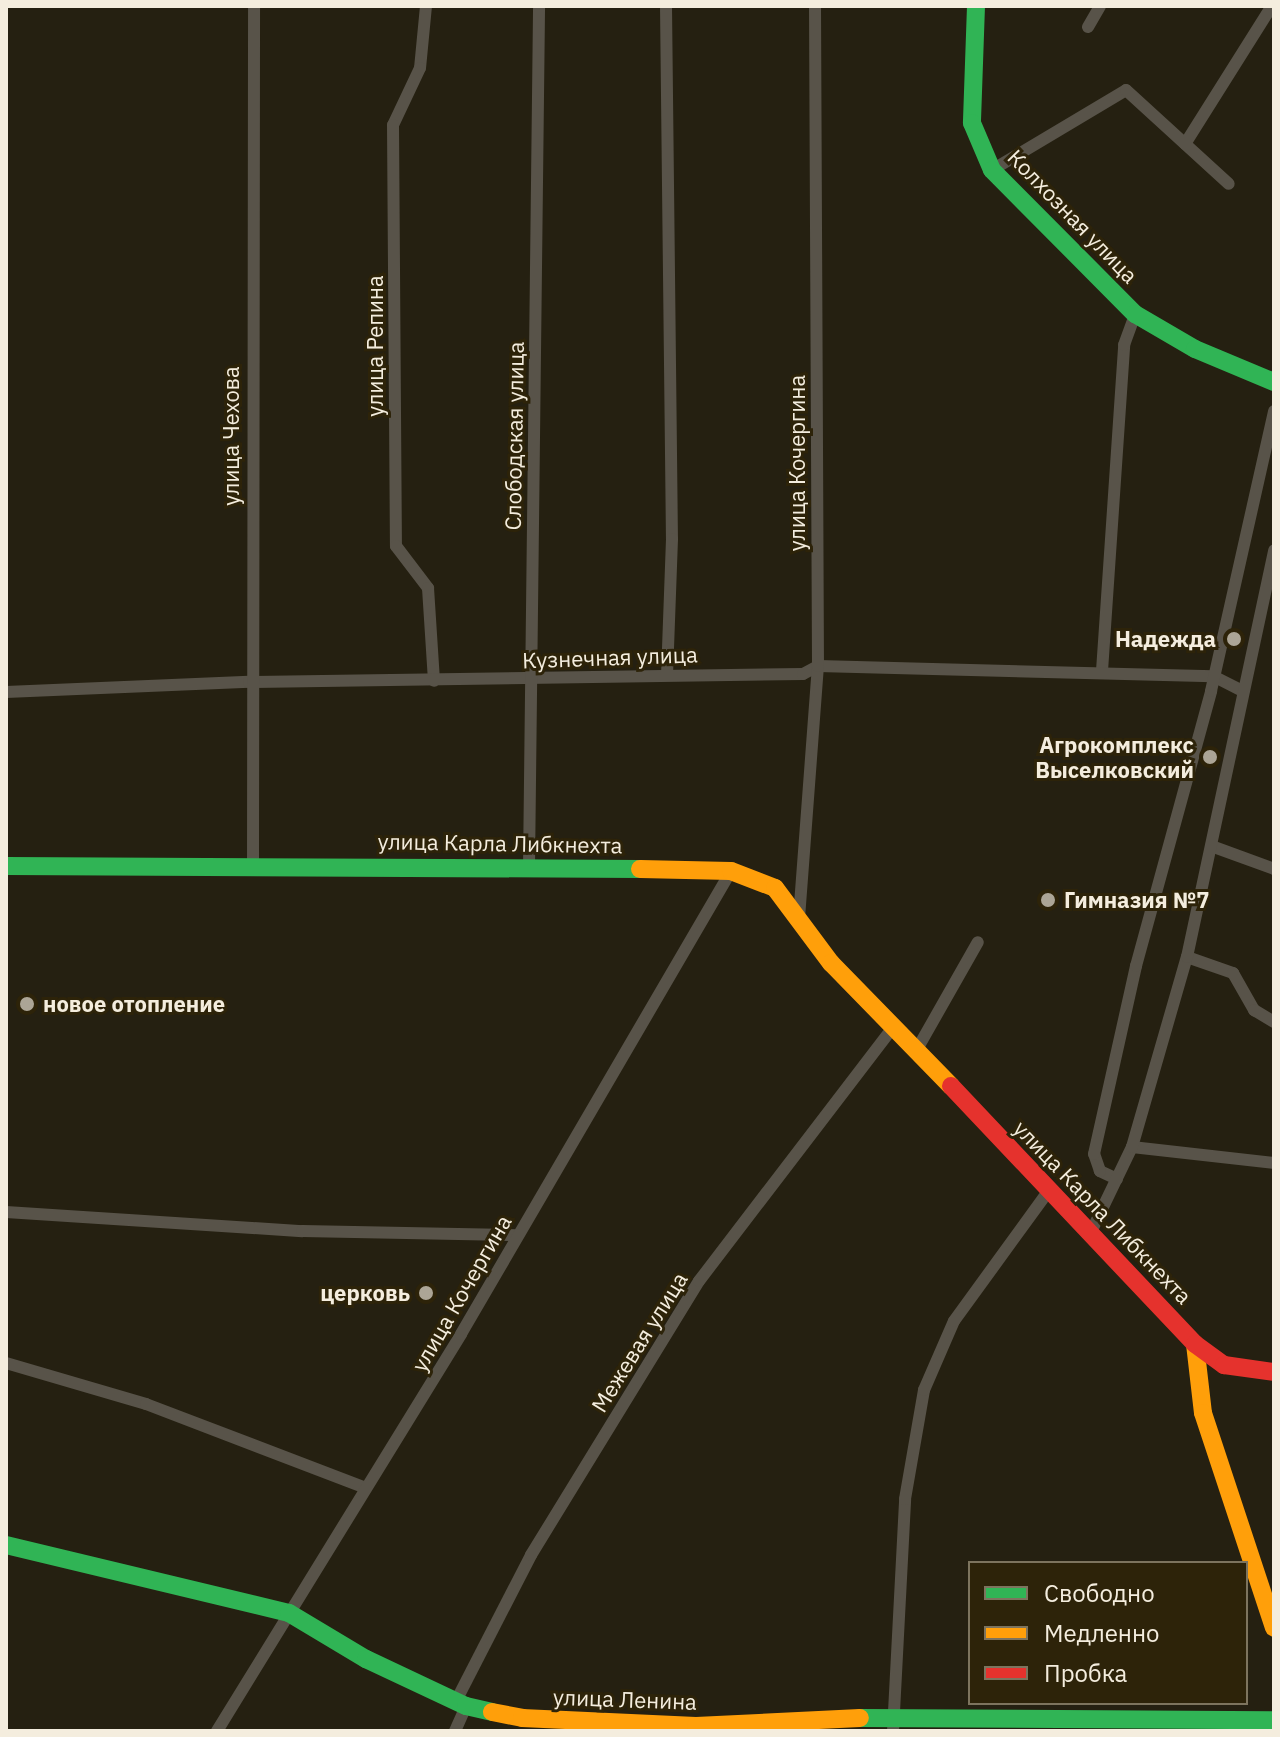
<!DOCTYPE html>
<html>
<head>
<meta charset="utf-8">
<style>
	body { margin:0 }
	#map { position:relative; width:1280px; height:1737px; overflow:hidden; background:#252011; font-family:"IBM Plex Sans",sans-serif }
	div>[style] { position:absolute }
	.street>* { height:12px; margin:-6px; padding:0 6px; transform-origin:6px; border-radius:6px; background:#585349 }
	.fast>* { height:18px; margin:-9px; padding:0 9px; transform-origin:9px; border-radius:9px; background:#30b455 }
	.slow>* { height:18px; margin:-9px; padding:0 9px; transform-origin:9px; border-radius:9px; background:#ff9f0a }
	.jam>* { height:18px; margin:-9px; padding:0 9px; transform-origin:9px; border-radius:9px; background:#e5322d }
	.dots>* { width:22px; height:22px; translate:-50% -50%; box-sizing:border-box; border:4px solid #2d2309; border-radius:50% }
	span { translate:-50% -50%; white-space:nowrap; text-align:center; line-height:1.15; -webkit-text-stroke:6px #2d2309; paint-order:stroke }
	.street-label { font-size:22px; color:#f4edde }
	.poi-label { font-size:22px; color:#f4edde; font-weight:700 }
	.right { translate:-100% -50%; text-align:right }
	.left { translate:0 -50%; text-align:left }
	.frame { position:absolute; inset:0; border:8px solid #f4edde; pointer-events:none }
	.legend { position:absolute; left:968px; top:1561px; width:280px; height:144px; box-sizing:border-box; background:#2d2309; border:2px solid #7d745e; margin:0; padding:10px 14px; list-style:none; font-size:24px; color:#f4edde }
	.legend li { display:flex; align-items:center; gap:16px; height:40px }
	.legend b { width:40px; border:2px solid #7d745e }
</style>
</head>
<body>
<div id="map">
	<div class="street">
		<div style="left:426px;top:6px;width:62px;rotate:95.5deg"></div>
		<div style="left:420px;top:68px;width:63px;rotate:115.3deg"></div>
		<div style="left:393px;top:125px;width:421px;rotate:89.6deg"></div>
		<div style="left:396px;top:546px;width:53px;rotate:52.7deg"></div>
		<div style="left:428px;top:588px;width:93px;rotate:86.3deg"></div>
		<div style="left:666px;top:6px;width:533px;rotate:89.36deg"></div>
		<div style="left:672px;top:539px;width:135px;rotate:92.1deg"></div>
		<div style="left:1088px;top:27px;width:24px;rotate:-60deg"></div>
		<div style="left:1185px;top:144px;width:163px;rotate:-57.8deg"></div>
		<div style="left:992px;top:170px;width:156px;rotate:-30.8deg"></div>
		<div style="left:1126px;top:90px;width:139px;rotate:42.4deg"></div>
		<div style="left:1102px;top:671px;width:327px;rotate:-86.1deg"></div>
		<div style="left:1124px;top:345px;width:33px;rotate:-70deg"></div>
		<div style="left:1213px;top:676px;width:34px;rotate:27deg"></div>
		<div style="left:6px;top:692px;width:243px;rotate:-2.4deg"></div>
		<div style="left:249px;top:682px;width:554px;rotate:-0.83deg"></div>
		<div style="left:803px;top:674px;width:17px;rotate:-28deg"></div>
		<div style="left:818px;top:666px;width:395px;rotate:1.5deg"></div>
		<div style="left:1214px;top:847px;width:64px;rotate:20.1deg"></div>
		<div style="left:253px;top:866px;width:860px;rotate:-89.93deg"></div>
		<div style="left:529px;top:866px;width:860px;rotate:-89.33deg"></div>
		<div style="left:799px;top:918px;width:253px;rotate:-85.7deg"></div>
		<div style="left:818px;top:666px;width:660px;rotate:-90.26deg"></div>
		<div style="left:1187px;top:957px;width:49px;rotate:19.2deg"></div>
		<div style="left:1233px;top:973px;width:43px;rotate:60.4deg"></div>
		<div style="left:1254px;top:1010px;width:23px;rotate:31deg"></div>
		<div style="left:916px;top:1051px;width:125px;rotate:-60.4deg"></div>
		<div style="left:1132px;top:1147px;width:143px;rotate:6.4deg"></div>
		<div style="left:1117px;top:1179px;width:19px;rotate:-155deg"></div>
		<div style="left:1100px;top:1171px;width:18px;rotate:-109deg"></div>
		<div style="left:1094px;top:1154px;width:193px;rotate:-77.4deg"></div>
		<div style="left:1136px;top:966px;width:285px;rotate:-74.7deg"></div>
		<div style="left:1211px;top:691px;width:287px;rotate:-77.3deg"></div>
		<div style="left:6px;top:1212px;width:297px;rotate:3.7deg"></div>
		<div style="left:302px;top:1231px;width:215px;rotate:1.1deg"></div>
		<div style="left:1092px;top:1230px;width:92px;rotate:-64.3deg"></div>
		<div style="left:1132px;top:1147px;width:198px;rotate:-73.9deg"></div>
		<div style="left:1187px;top:957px;width:416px;rotate:-77.9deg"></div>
		<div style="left:6px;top:1363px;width:146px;rotate:16.3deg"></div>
		<div style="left:146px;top:1404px;width:235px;rotate:20.9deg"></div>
		<div style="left:456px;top:1701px;width:164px;rotate:-62.8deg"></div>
		<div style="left:531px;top:1555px;width:321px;rotate:-58.5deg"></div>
		<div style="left:699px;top:1281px;width:320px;rotate:-52.6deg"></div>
		<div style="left:217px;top:1731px;width:466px;rotate:-58.4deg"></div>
		<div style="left:461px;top:1334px;width:536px;rotate:-59.75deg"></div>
		<div style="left:455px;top:1731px;width:27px;rotate:-66deg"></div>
		<div style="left:893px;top:1731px;width:232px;rotate:-87deg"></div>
		<div style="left:905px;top:1499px;width:111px;rotate:-80.1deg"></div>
		<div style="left:924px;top:1390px;width:75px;rotate:-66.5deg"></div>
		<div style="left:954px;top:1321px;width:163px;rotate:-54deg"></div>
	</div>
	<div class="fast">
		<div style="left:976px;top:6px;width:117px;rotate:92deg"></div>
		<div style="left:972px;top:123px;width:51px;rotate:66.9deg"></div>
		<div style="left:992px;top:170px;width:203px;rotate:45.2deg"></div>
		<div style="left:1135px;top:314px;width:69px;rotate:30.3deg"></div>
		<div style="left:1195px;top:349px;width:86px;rotate:22.7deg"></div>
		<div style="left:6px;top:866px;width:634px;rotate:0.27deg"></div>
		<div style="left:6px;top:1545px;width:291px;rotate:13.5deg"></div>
		<div style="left:289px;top:1613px;width:90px;rotate:30.9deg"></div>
		<div style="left:366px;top:1659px;width:110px;rotate:25.2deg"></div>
		<div style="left:466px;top:1706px;width:27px;rotate:13deg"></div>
		<div style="left:860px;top:1718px;width:414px;rotate:0.3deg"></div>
	</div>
	<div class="slow">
		<div style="left:640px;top:869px;width:91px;rotate:1.3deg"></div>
		<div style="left:731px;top:871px;width:47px;rotate:21.1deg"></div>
		<div style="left:775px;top:888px;width:94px;rotate:53.3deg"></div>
		<div style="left:831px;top:963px;width:172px;rotate:45.7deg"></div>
		<div style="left:1195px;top:1344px;width:69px;rotate:83.4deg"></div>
		<div style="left:1203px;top:1413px;width:226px;rotate:71.7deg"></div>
		<div style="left:492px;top:1712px;width:31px;rotate:11deg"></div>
		<div style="left:522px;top:1718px;width:174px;rotate:2.6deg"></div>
		<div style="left:696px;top:1726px;width:164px;rotate:-2.8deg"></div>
	</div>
	<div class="jam">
		<div style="left:951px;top:1086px;width:355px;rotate:46.6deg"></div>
		<div style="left:1195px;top:1344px;width:36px;rotate:36deg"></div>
		<div style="left:1224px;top:1365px;width:50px;rotate:8deg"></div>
	</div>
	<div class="dots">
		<div style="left:1234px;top:639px;background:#aca596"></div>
		<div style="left:1210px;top:757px;background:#aca596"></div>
		<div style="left:1048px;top:900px;background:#aca596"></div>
		<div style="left:27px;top:1004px;background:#aca596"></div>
		<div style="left:426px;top:1293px;background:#aca596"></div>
	</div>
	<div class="street-label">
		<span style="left:1073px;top:216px;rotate:46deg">Колхозная улица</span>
		<span style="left:375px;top:346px;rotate:-90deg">улица Репина</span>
		<span style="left:231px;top:436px;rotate:-90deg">улица Чехова</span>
		<span style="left:514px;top:436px;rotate:-89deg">Слободская улица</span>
		<span style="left:797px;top:463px;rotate:-90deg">улица Кочергина</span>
		<span style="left:610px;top:657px;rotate:-2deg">Кузнечная улица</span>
		<span style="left:500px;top:843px;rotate:1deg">улица Карла Либкнехта</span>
		<span style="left:1103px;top:1212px;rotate:46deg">улица Карла Либкнехта</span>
		<span style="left:461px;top:1293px;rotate:-60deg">улица Кочергина</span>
		<span style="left:639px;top:1342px;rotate:-58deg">Межевая улица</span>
		<span style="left:625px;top:1699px;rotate:2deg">улица Ленина</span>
	</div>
	<div class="poi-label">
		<span class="right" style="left:1216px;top:639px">Надежда</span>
		<span class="right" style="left:1194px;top:757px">Агрокомплекс<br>Выселковский</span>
		<span class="left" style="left:1064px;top:900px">Гимназия №7</span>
		<span class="left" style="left:43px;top:1004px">новое отопление</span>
		<span class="right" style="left:410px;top:1293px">церковь</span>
	</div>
	<div class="frame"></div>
	<ul class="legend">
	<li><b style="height:10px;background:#30b455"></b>Свободно</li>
	<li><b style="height:10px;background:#ff9f0a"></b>Медленно</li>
	<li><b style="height:10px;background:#e5322d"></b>Пробка</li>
	</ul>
</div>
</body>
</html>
